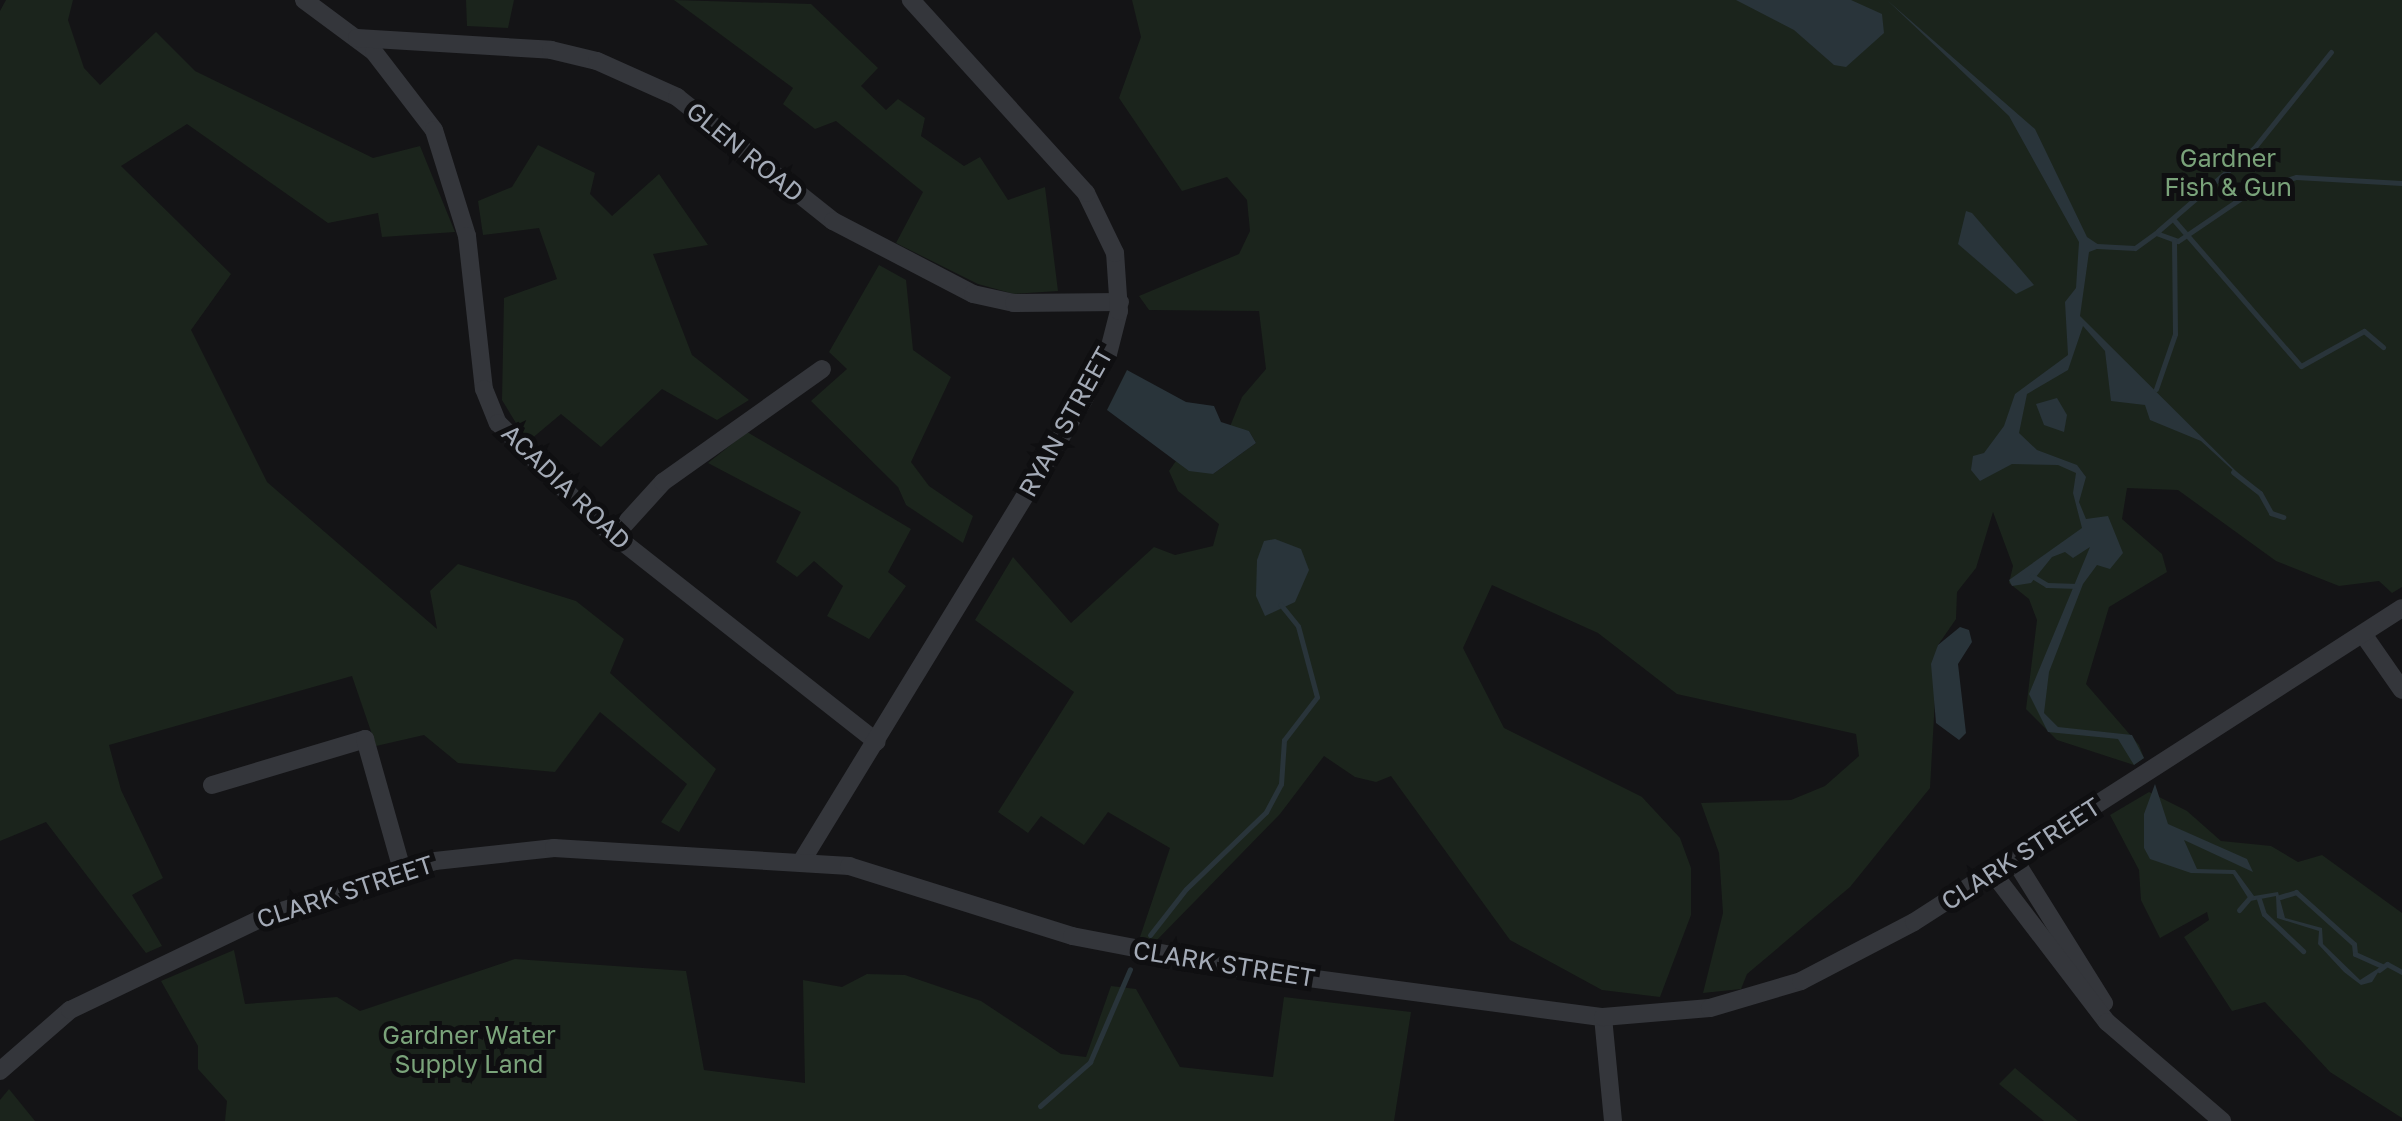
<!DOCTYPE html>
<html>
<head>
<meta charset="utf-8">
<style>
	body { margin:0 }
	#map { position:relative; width:2402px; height:1121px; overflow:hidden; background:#141416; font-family:"Golos Text",sans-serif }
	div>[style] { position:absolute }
	.green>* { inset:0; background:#1b241c }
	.water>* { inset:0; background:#29343a }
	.stream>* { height:5px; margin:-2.5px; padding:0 2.5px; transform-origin:2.5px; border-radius:2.5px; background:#29343a }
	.minor>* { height:18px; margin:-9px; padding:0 9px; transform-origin:9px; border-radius:9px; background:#34363b }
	span { translate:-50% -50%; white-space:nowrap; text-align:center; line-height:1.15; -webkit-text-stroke:10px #0f0f11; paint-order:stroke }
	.street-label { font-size:25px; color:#a4abb7 }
	.park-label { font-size:25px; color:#7aa37a }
</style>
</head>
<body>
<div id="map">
	<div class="green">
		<div style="clip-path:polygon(6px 0,73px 0,68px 20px,84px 68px,100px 85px,156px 32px,195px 71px,373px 158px,420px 146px,455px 232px,382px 237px,378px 213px,328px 223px,187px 124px,121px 166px,231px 274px,191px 330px,267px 482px,437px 629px,430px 591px,458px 564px,576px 601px,624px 639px,610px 673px,716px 769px,679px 832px,661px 822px,687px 784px,600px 712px,555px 772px,458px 763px,424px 735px,376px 746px,352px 676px,109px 745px,121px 790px,163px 878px,132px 895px,162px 946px,146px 953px,46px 822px,0 841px,0 11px)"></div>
		<div style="clip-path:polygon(466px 0,514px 0,508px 28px,467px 26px)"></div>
		<div style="clip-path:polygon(674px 0,811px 4px,878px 68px,861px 86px,886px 110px,898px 99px,925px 118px,921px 136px,964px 166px,980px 157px,1008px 200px,1045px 187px,1058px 291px,1014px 294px,978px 284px,896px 243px,923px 192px,836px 121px,815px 129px,783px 104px,793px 88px)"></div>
		<div style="clip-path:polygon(1132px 0,2402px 0,2402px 587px,2392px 593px,2379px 581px,2339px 586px,2276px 561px,2178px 490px,2127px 488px,2122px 519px,2162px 554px,2167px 572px,2109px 607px,2086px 684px,2139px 745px,2144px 758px,2134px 765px,2057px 740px,2026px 709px,2037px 620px,2029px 599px,2009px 583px,2013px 566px,1993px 512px,1976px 568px,1957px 592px,1956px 619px,1938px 645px,1930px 788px,1850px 887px,1747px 974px,1741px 989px,1703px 993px,1723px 913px,1719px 853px,1701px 803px,1791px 800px,1825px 786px,1859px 756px,1856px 734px,1677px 694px,1598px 633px,1492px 585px,1463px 648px,1504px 728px,1642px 797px,1680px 838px,1691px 868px,1691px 915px,1660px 997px,1602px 990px,1510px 940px,1391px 776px,1376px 782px,1355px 777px,1324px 756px,1280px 814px,1156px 941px,1140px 937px,1170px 848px,1108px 812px,1084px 845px,1041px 816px,1028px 833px,998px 812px,1074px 692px,975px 620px,1013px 557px,1071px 623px,1154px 547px,1175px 555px,1213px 546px,1219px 524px,1178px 491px,1169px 471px,1176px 461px,1213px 474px,1256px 443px,1249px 431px,1229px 429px,1242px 397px,1266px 369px,1259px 311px,1149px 310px,1139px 296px,1239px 254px,1250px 231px,1247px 200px,1227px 177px,1182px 191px,1119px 98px,1141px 37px)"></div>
		<div style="clip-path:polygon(538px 145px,595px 173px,590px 194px,612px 216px,659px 174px,708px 245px,653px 254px,692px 355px,749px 400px,717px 420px,662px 389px,601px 447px,561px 414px,530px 440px,519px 428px,502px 400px,504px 298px,557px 279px,539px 228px,483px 235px,478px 201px,512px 187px)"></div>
		<div style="clip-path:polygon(879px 265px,906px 280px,913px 350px,951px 377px,911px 462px,929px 486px,973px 516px,963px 543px,906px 505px,898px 487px,811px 401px,847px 369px,829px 352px)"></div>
		<div style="clip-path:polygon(747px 432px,911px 529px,888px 572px,906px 586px,869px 639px,827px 616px,843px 586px,814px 561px,797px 577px,776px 562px,801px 512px,708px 463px)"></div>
		<div style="clip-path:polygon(2149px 792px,2187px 811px,2221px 841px,2271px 846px,2298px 862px,2322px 855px,2402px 913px,2402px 1118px,2330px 1072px,2265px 1002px,2232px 1011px,2184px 937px,2209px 920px,2207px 912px,2160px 938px,2141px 900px,2139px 870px,2110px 815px)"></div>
		<div style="clip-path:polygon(234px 950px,245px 1004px,337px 997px,360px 1011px,515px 959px,686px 971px,704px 1070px,805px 1083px,803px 980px,842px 987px,867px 974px,905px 975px,981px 1001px,1061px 1054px,1086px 1057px,1111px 986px,1136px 989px,1180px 1067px,1273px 1077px,1284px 997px,1411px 1012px,1394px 1121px,225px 1121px,227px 1101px,198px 1069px,198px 1046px,161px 981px)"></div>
		<div style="clip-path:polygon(2015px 1068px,2078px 1121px,2044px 1121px,1999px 1084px)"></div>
		<div style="clip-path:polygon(9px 1089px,35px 1121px,0 1121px,0 1100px)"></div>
	</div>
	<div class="water">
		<div style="clip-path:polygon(1736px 0,1851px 0,1882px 14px,1884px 33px,1846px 67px,1834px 65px,1794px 30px)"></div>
		<div style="clip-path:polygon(1887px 0,2035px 129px,2087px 237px,2102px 247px,2089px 252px,2080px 316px,2262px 497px,2201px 441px,2150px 420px,2145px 405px,2111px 401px,2105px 351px,2083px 326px,2068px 370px,2027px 394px,2019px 433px,2037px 450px,2077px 465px,2086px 477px,2079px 502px,2086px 519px,2108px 516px,2123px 553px,2110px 569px,2097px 565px,2083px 584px,2049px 672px,2044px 713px,2058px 727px,2132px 735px,2144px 758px,2134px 765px,2118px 739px,2048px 732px,2029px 694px,2090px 547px,2073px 558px,2065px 552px,2052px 557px,2031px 583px,2012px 586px,2009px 580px,2082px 528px,2073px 493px,2076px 473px,2058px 465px,2012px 464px,1980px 481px,1971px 470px,1973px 456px,1984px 453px,2004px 426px,2015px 394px,2068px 355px,2065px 302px,2076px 288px,2079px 242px,2009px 116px)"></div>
		<div style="clip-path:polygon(1966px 211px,1972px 213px,2034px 285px,2016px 294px,1958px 244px)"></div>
		<div style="clip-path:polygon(1127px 370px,1186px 402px,1214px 406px,1221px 422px,1249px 431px,1256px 443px,1213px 474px,1189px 471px,1107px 410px)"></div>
		<div style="clip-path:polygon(2057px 398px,2067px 415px,2064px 432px,2044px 425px,2036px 404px)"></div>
		<div style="clip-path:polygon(1275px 539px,1301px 549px,1309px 570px,1295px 602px,1265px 616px,1256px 596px,1257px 560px,1264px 541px)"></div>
		<div style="clip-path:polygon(1960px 627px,1969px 630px,1972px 642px,1958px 664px,1966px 733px,1959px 740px,1936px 723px,1931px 664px,1938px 645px)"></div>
		<div style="clip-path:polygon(2155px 784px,2168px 824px,2247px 859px,2253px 872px,2184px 840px,2197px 869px,2235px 870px,2254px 896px,2278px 892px,2285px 918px,2322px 928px,2323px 944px,2360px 980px,2382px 966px,2372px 982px,2361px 985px,2344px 972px,2318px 944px,2319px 931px,2277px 918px,2276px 896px,2250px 901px,2233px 874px,2191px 873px,2150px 859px,2144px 848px,2144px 814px)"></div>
	</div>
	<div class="stream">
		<div style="left:2173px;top:219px;width:195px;rotate:49deg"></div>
		<div style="left:2301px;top:366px;width:72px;rotate:-29.1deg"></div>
		<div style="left:2364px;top:331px;width:25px;rotate:40deg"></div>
		<div style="left:2156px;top:233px;width:23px;rotate:20deg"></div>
		<div style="left:2178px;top:241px;width:87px;rotate:-34.2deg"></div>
		<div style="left:2250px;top:192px;width:48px;rotate:-18.1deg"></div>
		<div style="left:2296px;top:177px;width:106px;rotate:3.2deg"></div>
		<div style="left:2097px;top:246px;width:38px;rotate:3deg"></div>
		<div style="left:2135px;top:248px;width:29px;rotate:-36deg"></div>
		<div style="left:2158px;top:231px;width:127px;rotate:-40.8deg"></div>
		<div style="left:2254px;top:148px;width:123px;rotate:-51.3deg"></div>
		<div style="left:2156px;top:389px;width:58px;rotate:-70.9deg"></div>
		<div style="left:2175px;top:334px;width:93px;rotate:-90.6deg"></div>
		<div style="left:2233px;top:472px;width:34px;rotate:38deg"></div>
		<div style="left:2260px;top:493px;width:23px;rotate:61deg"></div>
		<div style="left:2271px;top:513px;width:13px;rotate:18deg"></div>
		<div style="left:2032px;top:576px;width:17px;rotate:31deg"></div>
		<div style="left:2047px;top:585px;width:31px;rotate:2deg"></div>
		<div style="left:2280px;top:897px;width:17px;rotate:-17deg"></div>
		<div style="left:2296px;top:892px;width:78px;rotate:41.9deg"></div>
		<div style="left:2354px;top:944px;width:10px;rotate:84deg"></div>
		<div style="left:2355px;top:954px;width:30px;rotate:24deg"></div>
		<div style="left:2259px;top:899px;width:16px;rotate:72deg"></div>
		<div style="left:2264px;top:914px;width:54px;rotate:43.5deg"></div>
		<div style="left:2239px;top:910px;width:18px;rotate:-49deg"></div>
		<div style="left:1150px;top:935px;width:58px;rotate:-52deg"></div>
		<div style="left:1186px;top:889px;width:111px;rotate:-43.9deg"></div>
		<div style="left:1266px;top:812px;width:32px;rotate:-62deg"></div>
		<div style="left:1281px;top:784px;width:44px;rotate:-86.1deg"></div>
		<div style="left:1284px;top:740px;width:54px;rotate:-52.5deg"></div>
		<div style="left:1317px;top:697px;width:73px;rotate:-105deg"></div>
		<div style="left:1298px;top:626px;width:28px;rotate:-129deg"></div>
		<div style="left:2379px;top:970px;width:10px;rotate:-37deg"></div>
		<div style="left:2387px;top:964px;width:17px;rotate:28deg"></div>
		<div style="left:1040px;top:1106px;width:67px;rotate:-41.3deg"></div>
		<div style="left:1090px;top:1062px;width:101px;rotate:-66.7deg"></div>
	</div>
	<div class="minor">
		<div style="left:304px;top:0;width:87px;rotate:36.6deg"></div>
		<div style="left:374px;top:52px;width:98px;rotate:52.4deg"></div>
		<div style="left:434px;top:130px;width:111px;rotate:72.7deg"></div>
		<div style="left:467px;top:236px;width:154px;rotate:83.7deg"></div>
		<div style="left:484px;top:389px;width:37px;rotate:68deg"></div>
		<div style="left:498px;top:423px;width:139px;rotate:45deg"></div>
		<div style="left:596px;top:521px;width:357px;rotate:38.2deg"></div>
		<div style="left:357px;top:38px;width:194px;rotate:3.5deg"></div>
		<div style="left:551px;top:50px;width:47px;rotate:13.4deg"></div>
		<div style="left:597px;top:61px;width:88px;rotate:24.2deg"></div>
		<div style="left:677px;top:97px;width:199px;rotate:38.5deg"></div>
		<div style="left:833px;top:221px;width:158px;rotate:27.5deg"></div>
		<div style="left:973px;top:294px;width:42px;rotate:12.4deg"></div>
		<div style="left:1014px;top:303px;width:106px;rotate:-0.5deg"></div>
		<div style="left:614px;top:536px;width:73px;rotate:-47.8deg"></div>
		<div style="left:663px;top:482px;width:195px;rotate:-35.4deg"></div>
		<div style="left:2363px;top:634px;width:68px;rotate:55.1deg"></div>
		<div style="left:212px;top:785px;width:160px;rotate:-16.7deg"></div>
		<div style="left:365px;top:739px;width:136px;rotate:74.2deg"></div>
		<div style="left:803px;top:859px;width:537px;rotate:-58.56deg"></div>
		<div style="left:1083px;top:401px;width:53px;rotate:-62deg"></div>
		<div style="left:1108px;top:354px;width:44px;rotate:-75.7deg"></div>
		<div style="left:1119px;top:311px;width:58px;rotate:-93.9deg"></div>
		<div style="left:1115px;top:253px;width:67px;rotate:-115.8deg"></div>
		<div style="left:1086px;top:193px;width:261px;rotate:-132.2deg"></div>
		<div style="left:2014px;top:859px;width:170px;rotate:58deg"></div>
		<div style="left:1993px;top:873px;width:188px;rotate:52.6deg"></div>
		<div style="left:2107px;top:1022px;width:152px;rotate:40.7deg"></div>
		<div style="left:1603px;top:1017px;width:104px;rotate:84.5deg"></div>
		<div style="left:0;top:1071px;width:93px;rotate:-41.1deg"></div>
		<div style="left:70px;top:1010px;width:217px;rotate:-25.6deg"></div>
		<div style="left:266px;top:916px;width:178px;rotate:-18deg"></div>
		<div style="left:435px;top:861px;width:120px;rotate:-6.2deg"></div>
		<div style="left:554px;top:848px;width:296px;rotate:3.5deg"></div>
		<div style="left:849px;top:866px;width:234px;rotate:17.4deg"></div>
		<div style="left:1072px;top:936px;width:187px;rotate:10.8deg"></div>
		<div style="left:1256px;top:971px;width:350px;rotate:7.6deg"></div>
		<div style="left:1603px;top:1017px;width:107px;rotate:-4.8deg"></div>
		<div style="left:1710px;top:1008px;width:95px;rotate:-16.5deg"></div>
		<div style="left:1801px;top:981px;width:127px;rotate:-27.6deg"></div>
		<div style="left:1914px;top:922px;width:580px;rotate:-32.76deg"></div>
	</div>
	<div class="street-label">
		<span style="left:745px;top:152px;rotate:39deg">GLEN ROAD</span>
		<span style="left:1066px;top:422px;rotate:-61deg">RYAN STREET</span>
		<span style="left:566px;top:487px;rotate:44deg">ACADIA ROAD</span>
		<span style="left:2021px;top:854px;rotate:-33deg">CLARK STREET</span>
		<span style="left:345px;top:892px;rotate:-18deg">CLARK STREET</span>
		<span style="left:1224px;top:964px;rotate:9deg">CLARK STREET</span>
	</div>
	<div class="park-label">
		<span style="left:2228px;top:173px">Gardner<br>Fish &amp; Gun</span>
		<span style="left:469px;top:1050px">Gardner Water<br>Supply Land</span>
	</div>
</div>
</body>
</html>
